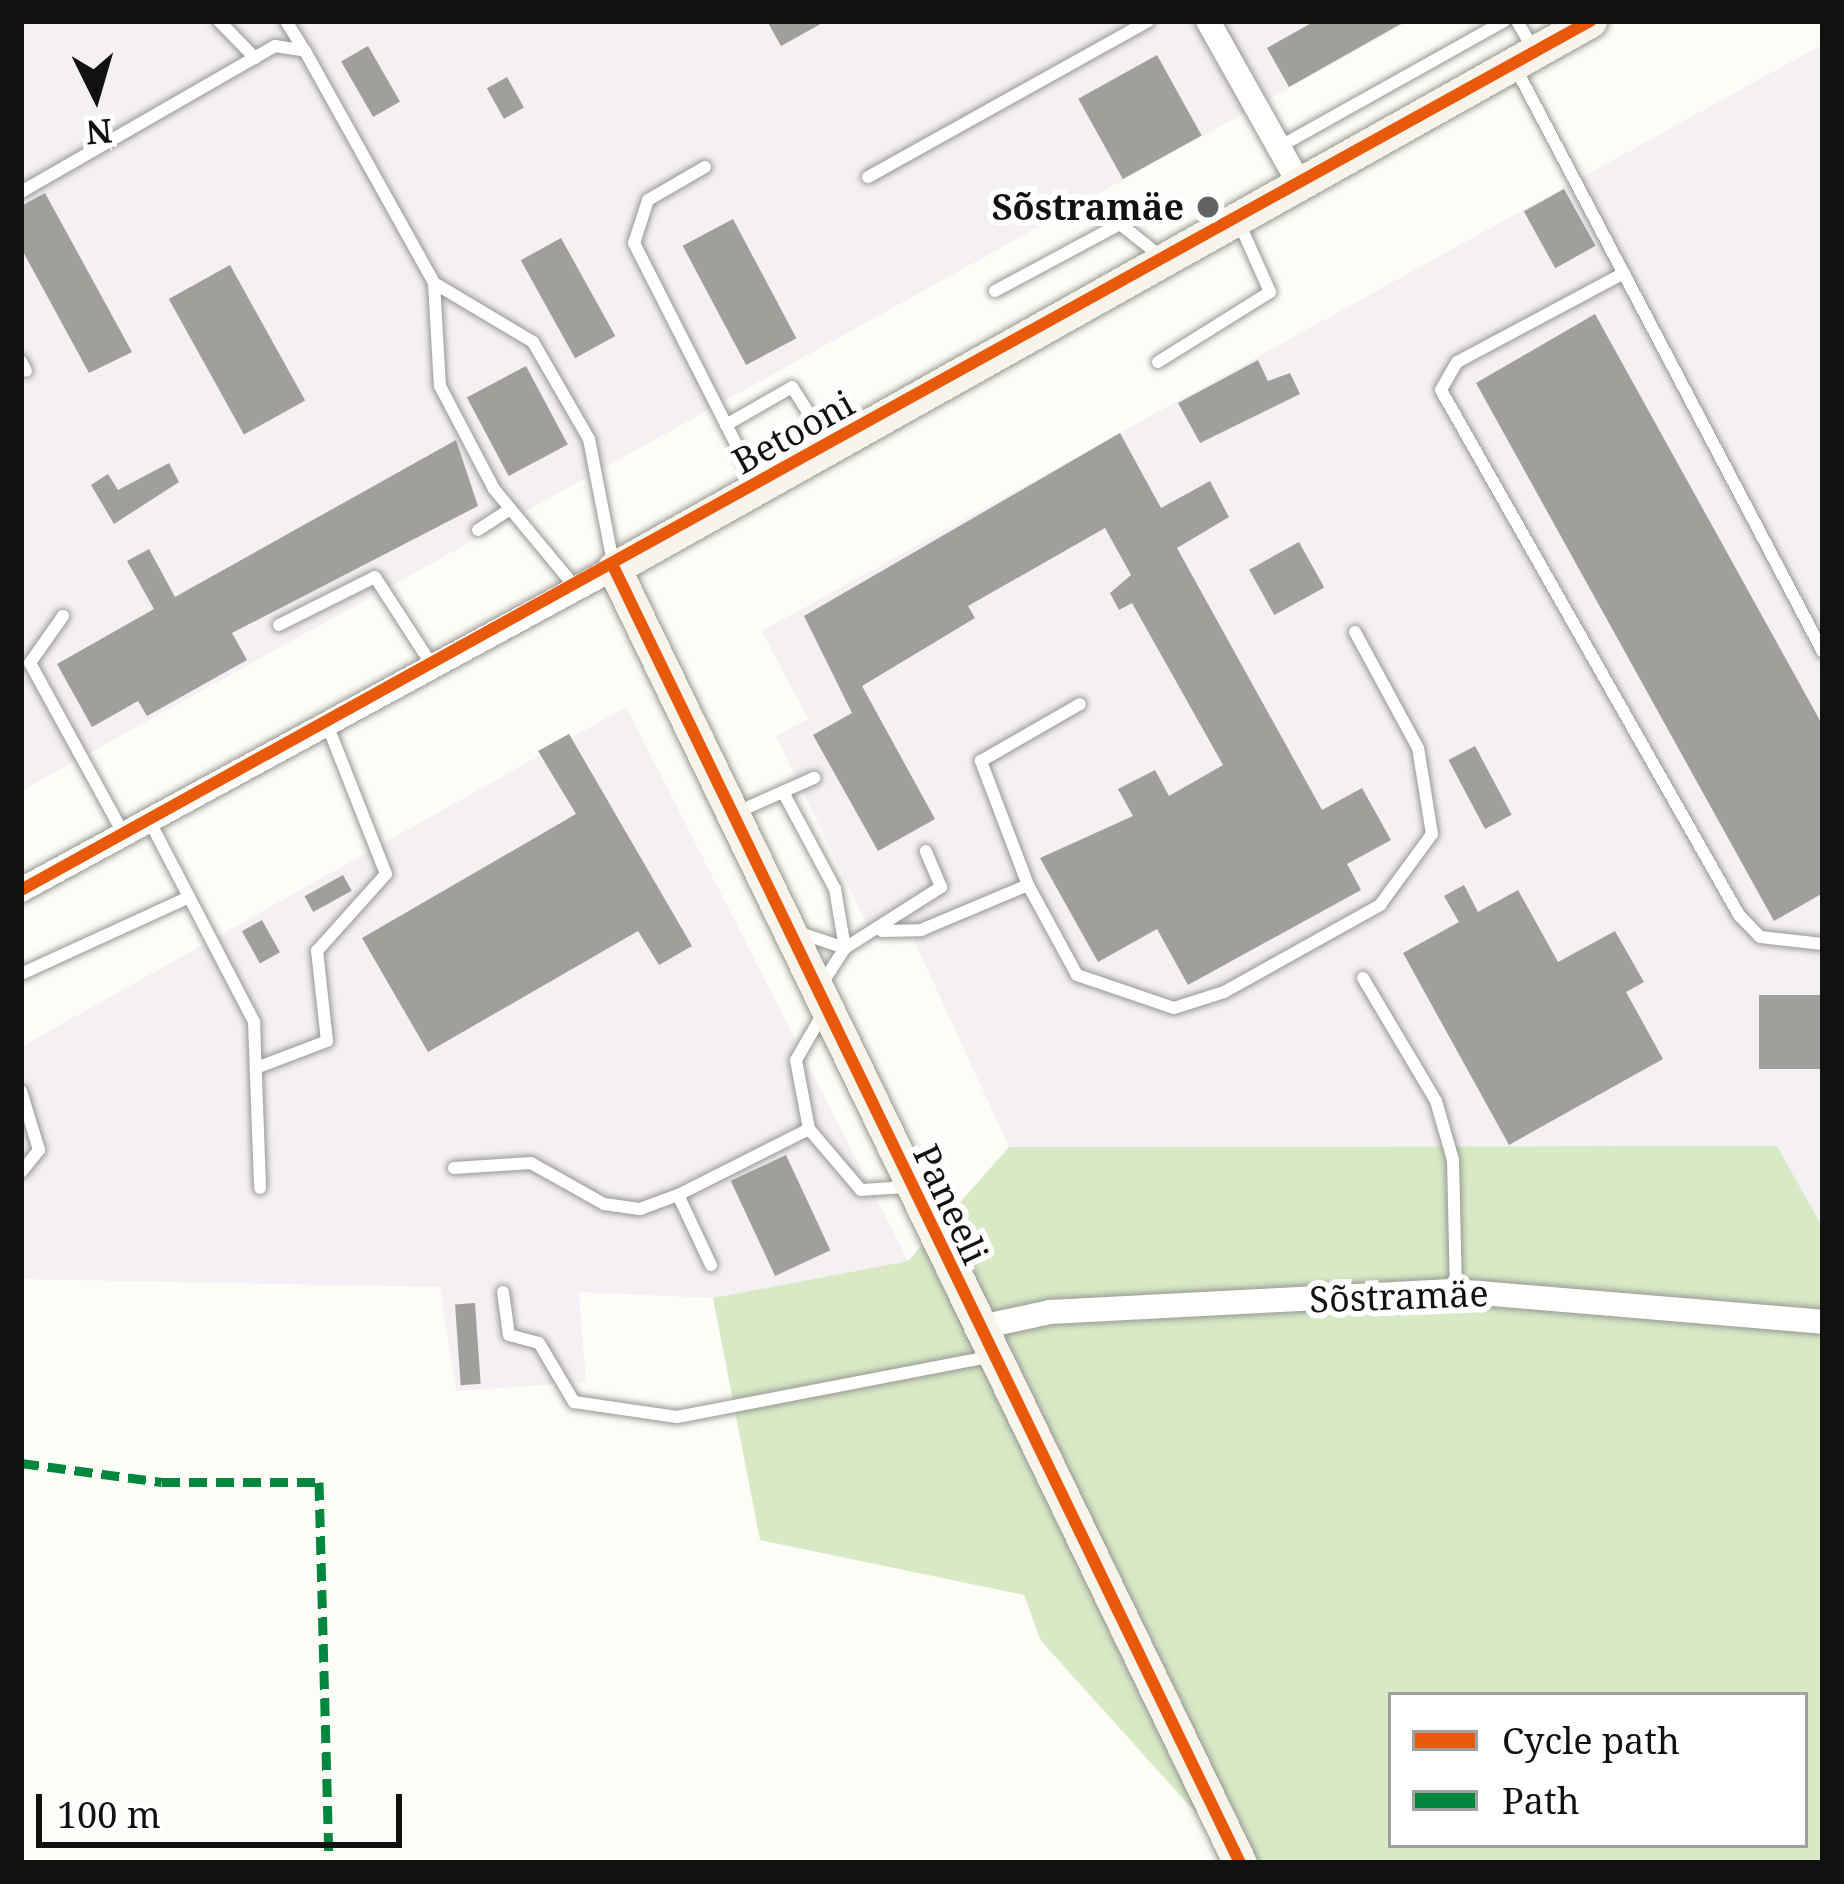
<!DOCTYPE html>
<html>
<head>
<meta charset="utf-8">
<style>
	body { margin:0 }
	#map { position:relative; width:1844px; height:1884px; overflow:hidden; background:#fdfcf7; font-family:"Noto Serif",serif }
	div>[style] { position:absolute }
	.industrial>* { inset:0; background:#f5f0f3 }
	.forest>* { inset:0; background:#d8eac5 }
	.building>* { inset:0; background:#a19f9c; transform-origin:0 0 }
	.roads { filter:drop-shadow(0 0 3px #979795) drop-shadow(0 0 3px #979795) }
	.lane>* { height:12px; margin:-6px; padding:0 6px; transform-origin:6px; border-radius:6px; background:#fffffe }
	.street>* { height:24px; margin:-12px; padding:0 12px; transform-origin:12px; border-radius:12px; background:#fffffe }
	.secondary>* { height:33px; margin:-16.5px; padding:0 16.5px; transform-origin:16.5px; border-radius:16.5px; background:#f6f4eb }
	.quiet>* { height:9px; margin-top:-4.5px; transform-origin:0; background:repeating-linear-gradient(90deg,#00873e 0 18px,transparent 0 27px) }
	.cycleway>* { height:12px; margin:-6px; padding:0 6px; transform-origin:6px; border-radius:6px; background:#e8590c }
	.dots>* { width:33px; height:33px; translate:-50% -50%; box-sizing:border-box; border:6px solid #fff; border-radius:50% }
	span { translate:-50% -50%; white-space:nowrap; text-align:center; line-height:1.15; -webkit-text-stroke:12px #fff; paint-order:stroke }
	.poi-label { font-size:36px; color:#111; font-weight:700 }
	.right { translate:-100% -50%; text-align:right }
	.street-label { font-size:36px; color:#111 }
	.frame { position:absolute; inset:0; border:24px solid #111; pointer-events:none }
	.legend { position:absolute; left:1388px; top:1692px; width:420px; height:156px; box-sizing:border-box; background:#fff; border:3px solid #a0a0a0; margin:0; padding:15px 21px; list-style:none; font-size:36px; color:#111 }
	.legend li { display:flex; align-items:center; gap:24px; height:60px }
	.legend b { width:60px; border:3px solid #a0a0a0 }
	.north { position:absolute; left:36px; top:36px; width:120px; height:120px; -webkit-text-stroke:9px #fff; paint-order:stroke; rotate:175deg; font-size:33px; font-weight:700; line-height:48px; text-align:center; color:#111 }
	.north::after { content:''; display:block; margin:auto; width:42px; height:54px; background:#111; clip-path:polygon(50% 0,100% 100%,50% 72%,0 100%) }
	.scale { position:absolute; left:36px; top:1794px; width:366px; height:54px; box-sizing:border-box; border:6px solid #111; border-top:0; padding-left:15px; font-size:36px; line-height:42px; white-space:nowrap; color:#111; -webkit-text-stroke:9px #fff; paint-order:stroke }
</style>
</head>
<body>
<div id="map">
	<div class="industrial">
		<div style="clip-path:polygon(21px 21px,1410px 21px,21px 791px)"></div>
		<div style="clip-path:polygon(1823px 44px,1823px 1228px,1777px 1146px,1009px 1147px,907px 925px,875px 941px,776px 736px,808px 719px,762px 631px)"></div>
		<div style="clip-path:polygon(626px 707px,908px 1261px,713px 1298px,579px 1292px,586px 1382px,456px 1391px,440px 1287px,21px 1279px,21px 1047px)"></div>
	</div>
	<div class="forest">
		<div style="clip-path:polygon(evenodd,1777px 1146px,1823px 1228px,1823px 1863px,1241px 1863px,1041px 1641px,1024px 1595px,760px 1540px,713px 1298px,908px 1261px,1009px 1147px,1777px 1146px,1391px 1695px,1805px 1695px,1805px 1845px,1391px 1845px,1391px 1695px)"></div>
	</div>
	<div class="building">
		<div style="clip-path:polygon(767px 21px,826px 21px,781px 46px)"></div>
		<div style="clip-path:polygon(1315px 21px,1406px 21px,1289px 87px,1267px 48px)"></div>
		<div style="left:368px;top:46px;width:64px;height:31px;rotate:60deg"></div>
		<div style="left:1157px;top:55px;width:92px;height:90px;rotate:61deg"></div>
		<div style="left:507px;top:77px;width:35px;height:23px;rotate:61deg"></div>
		<div style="left:1564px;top:189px;width:65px;height:46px;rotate:61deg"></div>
		<div style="clip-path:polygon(45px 193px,132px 352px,89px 373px,21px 248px,21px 206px)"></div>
		<div style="left:733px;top:219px;width:135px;height:57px;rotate:62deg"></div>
		<div style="left:561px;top:238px;width:112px;height:46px;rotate:61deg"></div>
		<div style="left:230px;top:265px;width:155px;height:70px;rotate:61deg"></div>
		<div style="clip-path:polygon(1595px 314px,1823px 726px,1823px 893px,1774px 921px,1476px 383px)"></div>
		<div style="clip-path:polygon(1258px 360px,1268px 381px,1290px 373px,1300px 394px,1200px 443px,1178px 403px)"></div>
		<div style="left:526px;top:366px;width:89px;height:67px;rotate:62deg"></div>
		<div style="clip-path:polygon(1120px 433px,1161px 508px,1210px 481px,1229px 517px,1177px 548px,1322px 810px,1362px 788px,1391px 840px,1347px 864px,1361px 890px,1188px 985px,1157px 929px,1098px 962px,1040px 858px,1133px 816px,1118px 789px,1155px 770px,1169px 796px,1223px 765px,1132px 603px,1119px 610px,1110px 593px,1131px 575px,1105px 528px,968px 606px,975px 618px,862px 686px,935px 819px,878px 851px,813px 735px,852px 713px,804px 616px)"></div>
		<div style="clip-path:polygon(456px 440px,478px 506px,232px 633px,247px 660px,147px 716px,138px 701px,92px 727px,57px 664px,154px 609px,127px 561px,149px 549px,175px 597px)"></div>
		<div style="clip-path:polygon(169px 463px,179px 482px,114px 524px,91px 485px,108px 474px,118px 490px)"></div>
		<div style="left:1299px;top:542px;width:52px;height:57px;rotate:61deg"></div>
		<div style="clip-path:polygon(569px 734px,692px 946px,659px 965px,638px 931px,428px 1052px,362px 938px,576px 814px,538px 751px)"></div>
		<div style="left:1475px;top:746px;width:78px;height:30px;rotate:62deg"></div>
		<div style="left:343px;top:875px;width:18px;height:44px;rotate:61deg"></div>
		<div style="clip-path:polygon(1464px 885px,1478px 912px,1518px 890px,1558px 962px,1615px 931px,1644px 982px,1626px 992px,1663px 1059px,1509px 1145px,1403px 953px,1459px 922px,1444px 896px)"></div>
		<div style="left:262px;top:920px;width:37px;height:23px;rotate:61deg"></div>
		<div style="left:1759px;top:995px;width:64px;height:74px"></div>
		<div style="left:786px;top:1155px;width:105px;height:61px;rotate:65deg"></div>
		<div style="left:475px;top:1303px;width:81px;height:20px;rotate:86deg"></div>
	</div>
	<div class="roads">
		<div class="lane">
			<div style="left:219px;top:21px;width:52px;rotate:45.8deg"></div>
			<div style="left:286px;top:21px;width:36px;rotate:58deg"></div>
			<div style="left:1517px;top:21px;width:34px;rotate:60deg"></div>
			<div style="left:1514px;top:65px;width:663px;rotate:62.24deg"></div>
			<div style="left:1279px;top:147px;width:258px;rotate:-29.2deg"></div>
			<div style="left:705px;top:167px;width:66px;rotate:149.9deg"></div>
			<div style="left:648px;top:200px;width:45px;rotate:108deg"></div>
			<div style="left:634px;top:243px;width:271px;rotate:63.1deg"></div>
			<div style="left:868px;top:177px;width:321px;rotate:-29.1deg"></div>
			<div style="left:21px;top:192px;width:293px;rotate:-29.9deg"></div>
			<div style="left:275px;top:46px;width:30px;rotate:9deg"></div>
			<div style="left:305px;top:51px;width:265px;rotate:60.9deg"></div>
			<div style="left:434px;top:283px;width:115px;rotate:30.8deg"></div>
			<div style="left:533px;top:342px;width:112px;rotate:60deg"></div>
			<div style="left:589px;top:439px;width:125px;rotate:79deg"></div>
			<div style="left:1624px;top:273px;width:189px;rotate:151.9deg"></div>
			<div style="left:1457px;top:362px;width:32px;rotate:120deg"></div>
			<div style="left:1441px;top:390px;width:604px;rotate:60.42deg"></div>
			<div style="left:1739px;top:915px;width:30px;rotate:46deg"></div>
			<div style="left:1760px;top:937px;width:63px;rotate:6.3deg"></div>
			<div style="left:434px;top:283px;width:103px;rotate:86.7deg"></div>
			<div style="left:440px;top:386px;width:116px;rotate:62.3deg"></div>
			<div style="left:494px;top:489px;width:127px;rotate:50.4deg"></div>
			<div style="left:995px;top:291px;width:142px;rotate:-28.2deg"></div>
			<div style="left:1120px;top:224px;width:56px;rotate:38.5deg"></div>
			<div style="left:21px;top:361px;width:11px;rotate:63deg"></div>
			<div style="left:1158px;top:362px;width:132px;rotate:-32deg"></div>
			<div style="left:1270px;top:292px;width:79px;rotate:-114deg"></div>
			<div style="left:726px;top:425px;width:76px;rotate:-29.9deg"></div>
			<div style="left:792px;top:387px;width:69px;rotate:57.5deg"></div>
			<div style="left:478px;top:530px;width:38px;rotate:-33deg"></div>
			<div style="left:63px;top:616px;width:57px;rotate:125.1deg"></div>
			<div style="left:30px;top:663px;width:194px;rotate:61.3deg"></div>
			<div style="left:279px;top:625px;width:107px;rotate:-26.6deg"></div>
			<div style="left:375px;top:577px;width:105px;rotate:57.1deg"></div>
			<div style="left:783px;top:792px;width:110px;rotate:61.8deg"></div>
			<div style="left:835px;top:889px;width:60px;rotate:80.4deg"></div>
			<div style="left:845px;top:948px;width:47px;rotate:-161.6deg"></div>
			<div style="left:733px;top:814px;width:89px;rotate:-24deg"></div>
			<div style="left:149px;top:820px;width:228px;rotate:62.5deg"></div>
			<div style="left:254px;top:1022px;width:166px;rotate:87.9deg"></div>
			<div style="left:1028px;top:885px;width:102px;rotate:61.4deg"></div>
			<div style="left:1077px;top:975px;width:102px;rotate:18.8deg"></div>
			<div style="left:1174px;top:1008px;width:52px;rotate:-17.7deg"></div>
			<div style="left:1224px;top:992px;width:179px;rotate:-29.1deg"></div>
			<div style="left:1380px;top:905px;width:88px;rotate:-53.8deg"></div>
			<div style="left:1432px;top:834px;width:87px;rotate:-99.2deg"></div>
			<div style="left:1418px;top:748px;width:132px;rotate:-118.5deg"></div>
			<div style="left:882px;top:931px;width:39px;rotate:-1deg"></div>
			<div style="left:921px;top:930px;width:116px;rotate:-22.8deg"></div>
			<div style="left:1028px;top:885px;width:133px;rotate:-110.8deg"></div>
			<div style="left:981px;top:761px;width:114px;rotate:-29.9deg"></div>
			<div style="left:21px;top:974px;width:185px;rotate:-24.6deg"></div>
			<div style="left:1363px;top:978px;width:143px;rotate:59.3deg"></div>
			<div style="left:1436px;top:1101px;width:61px;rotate:73.9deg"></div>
			<div style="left:1453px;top:1160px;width:130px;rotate:88.7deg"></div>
			<div style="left:821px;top:985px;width:44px;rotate:-57deg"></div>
			<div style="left:845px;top:948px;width:114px;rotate:-32.4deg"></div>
			<div style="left:941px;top:887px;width:39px;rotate:-113deg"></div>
			<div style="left:825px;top:1010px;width:58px;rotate:120.1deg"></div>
			<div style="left:796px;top:1060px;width:70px;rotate:79.3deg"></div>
			<div style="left:809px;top:1129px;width:80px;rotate:49.6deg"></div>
			<div style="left:861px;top:1190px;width:48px;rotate:-3.6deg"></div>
			<div style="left:256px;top:1068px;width:76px;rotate:-20.8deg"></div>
			<div style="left:327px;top:1041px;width:91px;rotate:-96.3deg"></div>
			<div style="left:317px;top:951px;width:103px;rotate:-48.1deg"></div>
			<div style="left:386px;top:874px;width:161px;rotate:-111.5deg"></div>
			<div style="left:21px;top:1091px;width:62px;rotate:73deg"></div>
			<div style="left:39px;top:1150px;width:28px;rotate:129deg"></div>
			<div style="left:454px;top:1168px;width:77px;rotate:-3.7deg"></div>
			<div style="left:531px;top:1163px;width:84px;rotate:29.3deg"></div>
			<div style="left:604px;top:1204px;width:36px;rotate:8deg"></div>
			<div style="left:640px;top:1209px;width:40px;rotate:-20.2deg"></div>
			<div style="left:711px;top:1265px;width:77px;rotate:-115.2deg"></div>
			<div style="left:678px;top:1195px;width:147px;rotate:-26.7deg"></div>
			<div style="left:503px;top:1292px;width:43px;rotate:82.1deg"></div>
			<div style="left:509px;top:1335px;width:31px;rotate:15deg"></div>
			<div style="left:539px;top:1343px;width:69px;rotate:59.3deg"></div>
			<div style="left:574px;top:1402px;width:104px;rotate:8.3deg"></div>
			<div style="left:677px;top:1417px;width:319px;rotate:-10.9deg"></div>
		</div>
		<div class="street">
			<div style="left:1208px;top:21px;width:186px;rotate:60.7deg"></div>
			<div style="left:21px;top:890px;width:675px;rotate:-28.5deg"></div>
			<div style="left:976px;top:1328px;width:76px;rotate:-12.2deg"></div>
			<div style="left:1050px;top:1312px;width:407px;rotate:-3deg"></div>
			<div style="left:1456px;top:1291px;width:368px;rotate:4.8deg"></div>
		</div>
		<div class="secondary">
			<div style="left:1240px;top:1863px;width:1438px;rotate:-115.8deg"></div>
			<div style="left:614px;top:568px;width:1119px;rotate:-29.27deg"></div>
		</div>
	</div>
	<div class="quiet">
		<div style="left:21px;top:1463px;width:142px;rotate:7.7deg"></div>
		<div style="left:162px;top:1482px;width:157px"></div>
		<div style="left:319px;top:1482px;width:381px;rotate:88.5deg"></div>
	</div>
	<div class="cycleway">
		<div style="left:614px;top:568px;width:1438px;rotate:64.2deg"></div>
		<div style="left:21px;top:890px;width:1794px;rotate:-28.98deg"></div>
	</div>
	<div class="dots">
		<div style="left:1208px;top:207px;background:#646362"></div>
	</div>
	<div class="poi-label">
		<span class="right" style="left:1184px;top:207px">Sõstramäe</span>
	</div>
	<div class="street-label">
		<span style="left:793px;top:432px;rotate:-29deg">Betooni</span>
		<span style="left:951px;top:1204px;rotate:65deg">Paneeli</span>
		<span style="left:1399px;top:1296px;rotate:-2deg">Sõstramäe</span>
	</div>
	<div class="frame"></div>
	<ul class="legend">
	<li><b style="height:15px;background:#e8590c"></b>Cycle path</li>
	<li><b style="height:15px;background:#00873e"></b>Path</li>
	</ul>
	<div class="north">N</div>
	<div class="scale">100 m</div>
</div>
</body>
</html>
